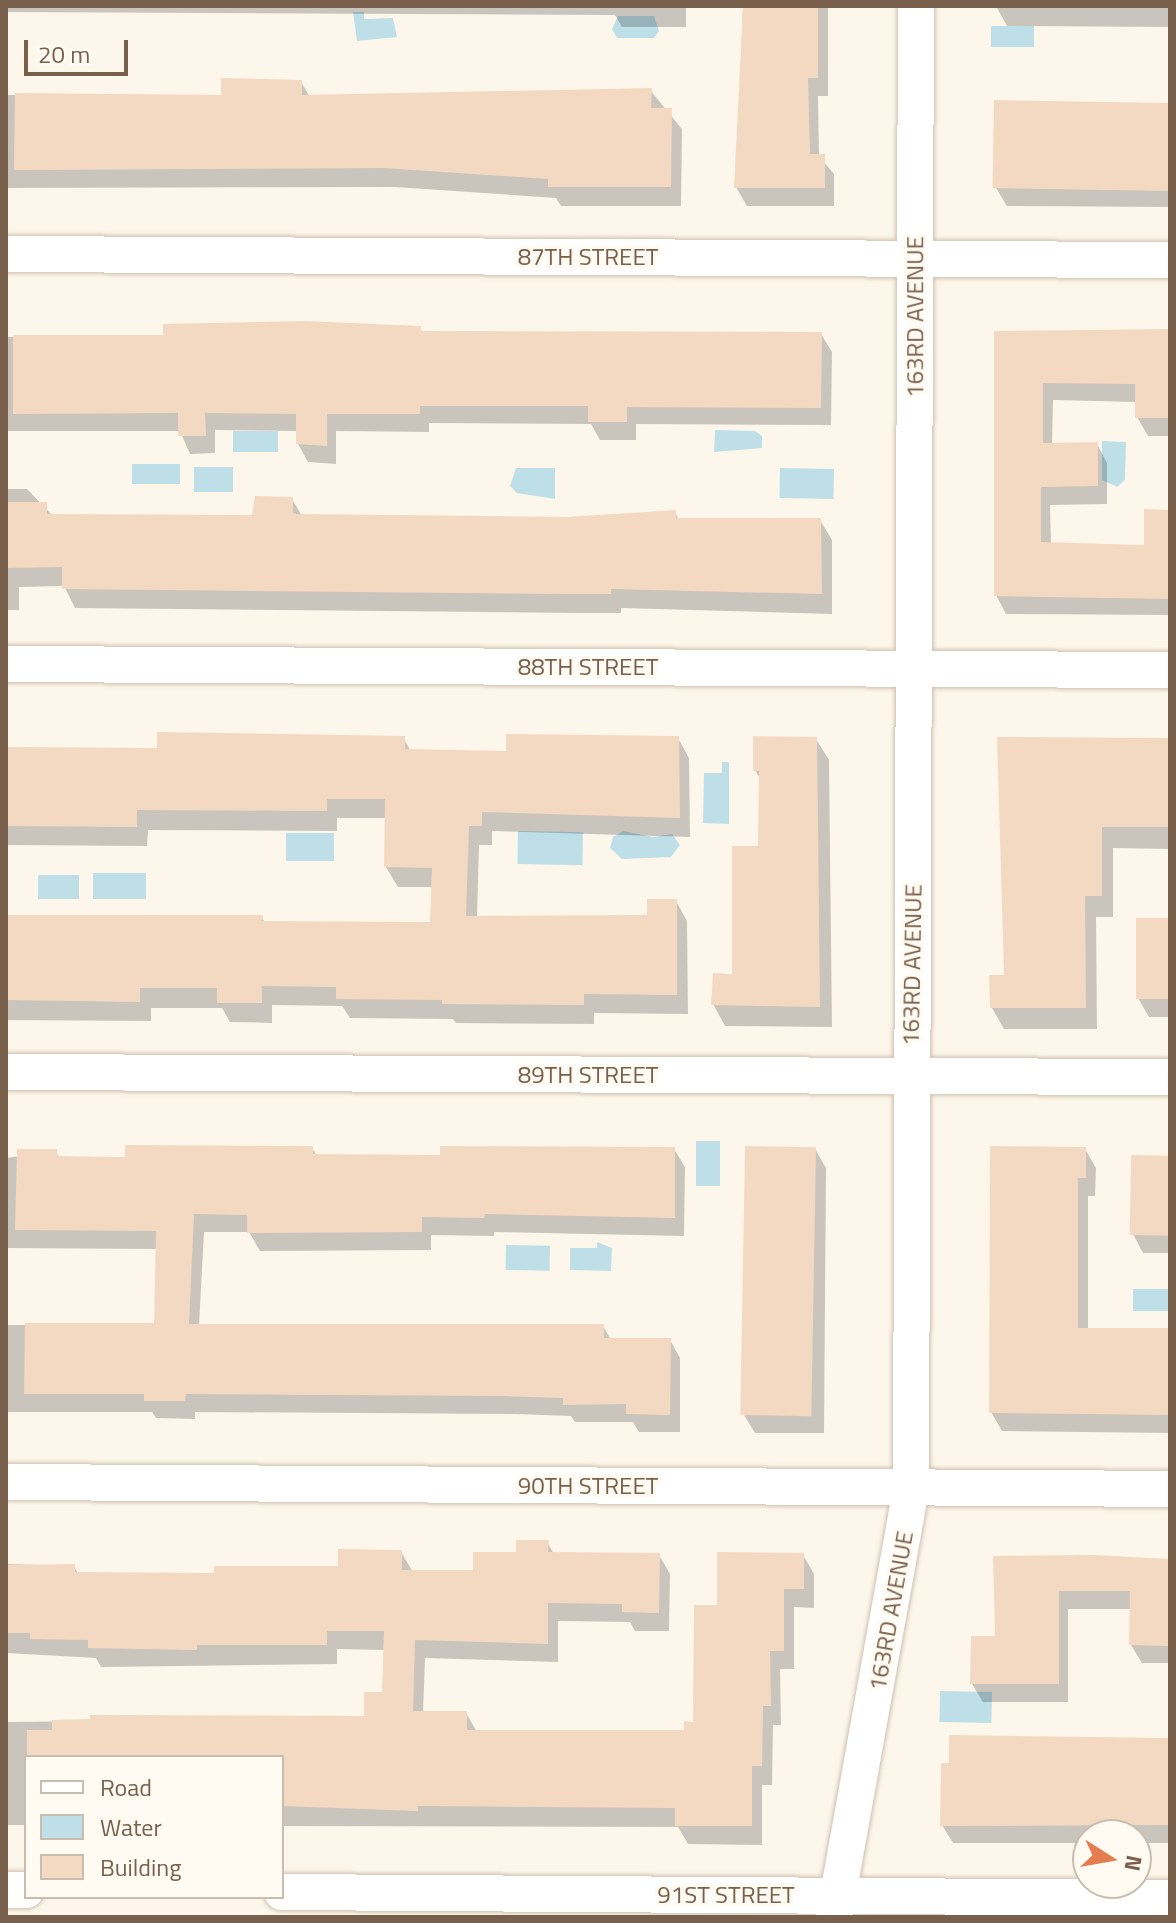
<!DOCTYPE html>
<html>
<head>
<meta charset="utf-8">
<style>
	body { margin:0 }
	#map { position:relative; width:1176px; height:1923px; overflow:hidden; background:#fdf7eb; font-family:"Titillium Web",sans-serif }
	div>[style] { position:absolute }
	.water>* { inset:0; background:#bedfe8; transform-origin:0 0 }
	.shadow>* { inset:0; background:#0003 }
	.building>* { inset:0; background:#f3d9c2; transform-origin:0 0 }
	.roads { filter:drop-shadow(0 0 2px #d0c0af) drop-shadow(0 0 2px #d0c0af) }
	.minor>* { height:36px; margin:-18px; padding:0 18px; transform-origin:18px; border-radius:18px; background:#fff }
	span { translate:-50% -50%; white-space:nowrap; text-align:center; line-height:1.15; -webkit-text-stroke:7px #fffbf2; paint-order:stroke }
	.street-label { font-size:24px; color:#79604d }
	.frame { position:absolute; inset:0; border:8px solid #79604d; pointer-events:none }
	.legend { position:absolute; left:24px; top:1755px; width:260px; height:144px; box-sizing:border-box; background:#fffbf2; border:2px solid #c9bdb0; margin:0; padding:10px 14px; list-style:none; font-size:24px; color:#79604d }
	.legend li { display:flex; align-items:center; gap:16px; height:40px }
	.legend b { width:40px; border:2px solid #c9bdb0 }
	.north { position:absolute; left:1072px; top:1819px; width:80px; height:80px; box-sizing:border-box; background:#fffbf2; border:2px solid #c9bdb0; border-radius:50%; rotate:101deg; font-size:22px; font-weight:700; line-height:32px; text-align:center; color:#79604d }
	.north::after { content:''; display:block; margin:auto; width:28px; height:36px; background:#e67d51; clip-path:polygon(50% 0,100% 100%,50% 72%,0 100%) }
	.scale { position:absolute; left:24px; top:40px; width:104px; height:36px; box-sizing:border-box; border:4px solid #79604d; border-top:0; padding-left:10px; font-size:24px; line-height:28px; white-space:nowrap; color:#79604d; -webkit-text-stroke:6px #fffbf2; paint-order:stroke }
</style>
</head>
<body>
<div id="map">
	<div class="water">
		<div style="clip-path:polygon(353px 12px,364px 12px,364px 19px,393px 18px,397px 37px,357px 41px)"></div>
		<div style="clip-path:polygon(618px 16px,654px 16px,659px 31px,654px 38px,617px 38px,612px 29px)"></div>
		<div style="left:991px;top:26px;width:43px;height:21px"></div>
		<div style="clip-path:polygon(715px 430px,755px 431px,762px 436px,762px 448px,714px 452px)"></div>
		<div style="left:233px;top:431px;width:45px;height:21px"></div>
		<div style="clip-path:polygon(1102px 441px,1126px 442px,1125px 480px,1117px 487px,1102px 480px)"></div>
		<div style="left:132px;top:464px;width:48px;height:20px"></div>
		<div style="left:194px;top:467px;width:39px;height:25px"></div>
		<div style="clip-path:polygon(516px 468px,555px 468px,555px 499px,517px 493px,510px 486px)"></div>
		<div style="left:780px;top:468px;width:54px;height:30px;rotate:1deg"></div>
		<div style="clip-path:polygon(722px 762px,729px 762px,729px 824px,703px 823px,704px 773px,722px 773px)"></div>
		<div style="left:518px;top:831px;width:65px;height:33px;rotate:1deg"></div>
		<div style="clip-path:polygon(623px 831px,653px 837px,672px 834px,680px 845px,671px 857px,622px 859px,610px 848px,613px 837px)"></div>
		<div style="left:286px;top:833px;width:48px;height:28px"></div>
		<div style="left:93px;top:873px;width:53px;height:26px"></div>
		<div style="left:38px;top:875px;width:41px;height:24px"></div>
		<div style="left:696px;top:1141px;width:24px;height:45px"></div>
		<div style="clip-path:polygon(597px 1242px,612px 1248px,611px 1271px,570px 1270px,570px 1248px,597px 1248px)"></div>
		<div style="left:506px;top:1245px;width:44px;height:25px;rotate:1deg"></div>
		<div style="left:1133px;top:1289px;width:37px;height:22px"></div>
		<div style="left:940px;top:1691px;width:52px;height:31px;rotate:1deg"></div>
	</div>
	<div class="shadow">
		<div style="clip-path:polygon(6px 6px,686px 6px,686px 27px,622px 27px,615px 15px,6px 12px)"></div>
		<div style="clip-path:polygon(743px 6px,828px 6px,828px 96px,818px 96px,819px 156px,834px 174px,834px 206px,747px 206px,736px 187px)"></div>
		<div style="clip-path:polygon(1170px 6px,1170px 27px,1007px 26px,997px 8px)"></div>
		<div style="clip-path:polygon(301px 82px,310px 97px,650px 90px,682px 129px,681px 206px,561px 206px,556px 198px,395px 187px,6px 188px,6px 95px,222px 97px)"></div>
		<div style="clip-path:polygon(1170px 103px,1170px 207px,1007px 206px,996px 188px)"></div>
		<div style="clip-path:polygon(420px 328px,423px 333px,821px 334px,832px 352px,831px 425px,636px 424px,636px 440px,600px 440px,591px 424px,429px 423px,429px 432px,336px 431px,336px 464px,308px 462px,298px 444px,298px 431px,215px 430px,215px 453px,190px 454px,180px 431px,6px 431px,6px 337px,165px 337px)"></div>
		<div style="clip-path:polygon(996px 333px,1170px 333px,1170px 436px,1148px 436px,1137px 417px,1137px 402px,1053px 400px,1052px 445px,1097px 444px,1107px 463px,1107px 504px,1050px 505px,1051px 544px,1146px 547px,1170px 512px,1170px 615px,1006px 614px,996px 595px)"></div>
		<div style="clip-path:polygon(6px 489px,27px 489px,53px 516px,253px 517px,292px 499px,302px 516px,567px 519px,675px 512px,679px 520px,820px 520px,832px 540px,832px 614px,621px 608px,621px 613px,579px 613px,75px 608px,64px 586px,19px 587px,19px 610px,6px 610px)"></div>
		<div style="clip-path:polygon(159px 734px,403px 738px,411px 751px,508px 753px,678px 738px,689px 758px,690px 837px,492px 831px,492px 845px,479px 845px,477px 918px,649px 917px,676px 901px,687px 921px,688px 1014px,594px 1013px,594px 1024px,456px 1023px,453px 1019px,350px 1018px,342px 1006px,272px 1005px,272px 1023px,230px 1022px,222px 1008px,151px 1008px,151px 1021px,6px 1020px,6px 916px,261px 916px,265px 923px,432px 924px,434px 887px,398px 887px,386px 867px,387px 818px,337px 818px,337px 831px,148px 830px,147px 846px,6px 845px,6px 749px,159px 750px)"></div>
		<div style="clip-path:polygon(816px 739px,829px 760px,832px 1027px,725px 1026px,713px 1004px,734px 976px,760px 848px,761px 780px,755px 770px)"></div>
		<div style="clip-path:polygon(999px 739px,1170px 740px,1170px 849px,1113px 848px,1113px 917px,1096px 917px,1097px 1029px,1004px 1029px,992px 1008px,1006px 977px)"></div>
		<div style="clip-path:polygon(1170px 920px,1170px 1017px,1149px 1017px,1138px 998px)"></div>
		<div style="clip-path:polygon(312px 1148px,317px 1156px,442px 1157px,674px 1149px,685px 1167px,684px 1236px,494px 1232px,494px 1236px,431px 1235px,431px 1250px,260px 1251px,249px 1232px,204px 1232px,199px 1326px,603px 1326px,611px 1340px,670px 1340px,680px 1358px,680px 1432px,639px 1432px,633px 1422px,575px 1422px,571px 1416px,515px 1414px,195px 1412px,195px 1419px,156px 1418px,152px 1412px,6px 1412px,6px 1325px,156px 1325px,158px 1249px,6px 1248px,6px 1158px,56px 1151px,59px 1158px,127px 1159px)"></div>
		<div style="clip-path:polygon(815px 1149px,826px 1168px,824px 1433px,755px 1433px,744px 1415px)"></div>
		<div style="clip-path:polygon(1085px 1149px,1096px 1168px,1095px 1196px,1088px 1196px,1088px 1330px,1170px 1331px,1170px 1433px,1002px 1431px,991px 1412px)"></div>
		<div style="clip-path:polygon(1170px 1158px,1170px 1253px,1143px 1253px,1133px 1234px)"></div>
		<div style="clip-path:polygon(547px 1542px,554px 1554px,659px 1555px,670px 1574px,669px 1631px,635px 1631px,630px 1622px,558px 1621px,558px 1662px,425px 1658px,423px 1713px,466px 1713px,477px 1732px,686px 1732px,695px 1724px,719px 1607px,803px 1555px,814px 1574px,814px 1608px,794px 1607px,794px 1669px,780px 1669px,781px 1725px,773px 1725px,772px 1785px,762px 1785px,762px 1845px,688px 1844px,678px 1827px,282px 1826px,282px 1757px,26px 1757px,26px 1825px,6px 1825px,6px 1722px,366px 1718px,384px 1694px,385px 1650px,337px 1649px,337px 1664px,101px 1667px,96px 1658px,6px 1653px,6px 1564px,74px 1566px,78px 1574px,216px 1575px,340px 1568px,401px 1552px,413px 1572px,475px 1572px)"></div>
		<div style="clip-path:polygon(996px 1558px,1170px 1560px,1170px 1663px,1142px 1663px,1131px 1645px,1131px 1609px,1068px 1609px,1068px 1702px,983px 1702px,972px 1684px,997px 1638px)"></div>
		<div style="clip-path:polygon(1170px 1741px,1170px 1843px,1136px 1843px,1136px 1835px,1088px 1835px,1088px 1843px,953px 1843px,942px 1825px)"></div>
	</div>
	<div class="building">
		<div style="clip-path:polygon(743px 6px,818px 6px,818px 78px,808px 78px,810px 154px,825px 154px,825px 188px,734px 188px)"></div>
		<div style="clip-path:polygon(221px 78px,302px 80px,302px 95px,652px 88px,651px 108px,672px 108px,671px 187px,548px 187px,548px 179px,383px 168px,14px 170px,15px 93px,221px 95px)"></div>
		<div style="left:994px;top:100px;width:176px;height:88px;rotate:1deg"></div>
		<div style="clip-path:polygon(305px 321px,421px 326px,421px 331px,822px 332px,821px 408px,627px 407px,627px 422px,588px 422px,588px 406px,420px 406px,420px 414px,327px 414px,327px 446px,296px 444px,296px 414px,205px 413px,206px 436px,178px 436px,178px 413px,13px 414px,13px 335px,163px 335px,163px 324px)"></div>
		<div style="clip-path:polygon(1170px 329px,1170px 418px,1135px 418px,1135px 384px,1043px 383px,1043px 443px,1098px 442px,1098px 486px,1041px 487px,1041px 542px,1144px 545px,1144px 509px,1170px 510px,1170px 599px,994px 596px,994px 331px)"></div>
		<div style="clip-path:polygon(255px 496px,293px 497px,293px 513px,297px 514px,567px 517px,676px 510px,676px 518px,821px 518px,822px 594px,611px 589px,611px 594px,567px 594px,62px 589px,62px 567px,6px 568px,6px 502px,47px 502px,47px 514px,252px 515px)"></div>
		<div style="clip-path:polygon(157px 732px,405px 736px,405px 749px,506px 751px,506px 734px,679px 736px,680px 818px,482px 812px,482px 826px,469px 826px,466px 916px,647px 915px,647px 899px,677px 899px,677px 995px,584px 994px,584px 1005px,442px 1004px,442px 1000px,336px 999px,336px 987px,262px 986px,262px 1003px,217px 1003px,217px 988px,140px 988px,140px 1002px,6px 1000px,6px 915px,263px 915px,262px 921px,430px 922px,432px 868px,384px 867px,385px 799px,327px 799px,327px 811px,137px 810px,137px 827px,6px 826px,6px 747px,157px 748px)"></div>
		<div style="clip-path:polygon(753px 736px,817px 737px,820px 1007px,711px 1005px,713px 973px,732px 974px,732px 846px,758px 846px,759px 771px,753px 771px)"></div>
		<div style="clip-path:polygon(997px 737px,1170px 738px,1170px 827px,1102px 827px,1102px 896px,1085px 896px,1086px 1008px,990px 1008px,989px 975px,1004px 975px)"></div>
		<div style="left:1136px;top:918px;width:34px;height:81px"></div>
		<div style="clip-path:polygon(125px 1145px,313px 1146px,313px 1154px,440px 1155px,440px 1146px,675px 1147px,675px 1218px,485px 1214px,484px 1218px,422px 1217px,422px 1232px,247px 1233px,247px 1215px,194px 1214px,189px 1324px,604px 1324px,604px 1338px,671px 1338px,670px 1415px,626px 1414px,626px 1404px,563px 1405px,563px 1398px,503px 1396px,186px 1394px,185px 1401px,144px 1401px,144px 1394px,24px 1394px,25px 1323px,154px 1323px,156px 1231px,15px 1230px,17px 1149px,57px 1149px,57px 1156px,125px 1157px)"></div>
		<div style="left:745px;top:1146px;width:71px;height:269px;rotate:1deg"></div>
		<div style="clip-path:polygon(990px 1146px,1086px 1147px,1086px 1178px,1078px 1178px,1078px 1328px,1170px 1328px,1170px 1415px,989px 1413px)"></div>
		<div style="left:1131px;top:1155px;width:39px;height:80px;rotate:1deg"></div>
		<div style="clip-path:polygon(516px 1540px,549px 1540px,548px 1552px,660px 1553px,659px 1613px,622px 1612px,622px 1604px,548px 1603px,548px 1644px,415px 1640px,413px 1711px,467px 1711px,467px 1730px,684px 1730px,684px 1721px,693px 1722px,694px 1605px,717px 1605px,717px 1552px,804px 1553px,804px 1589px,784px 1589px,784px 1651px,770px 1651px,771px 1706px,763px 1706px,762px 1766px,752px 1766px,752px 1826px,675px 1826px,675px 1808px,418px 1806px,418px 1811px,282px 1806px,282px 1757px,27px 1757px,27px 1730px,52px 1730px,52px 1720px,90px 1719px,90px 1715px,364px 1716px,364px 1692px,382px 1692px,384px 1631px,327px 1631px,327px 1645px,197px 1645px,197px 1650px,88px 1648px,88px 1640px,30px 1639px,30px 1633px,6px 1633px,6px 1565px,75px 1564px,75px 1572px,214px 1573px,214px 1566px,338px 1566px,338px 1549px,402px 1550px,402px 1570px,473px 1570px,473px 1552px,516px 1552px)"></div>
		<div style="clip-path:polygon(1095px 1555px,1170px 1559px,1170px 1646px,1129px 1645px,1130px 1591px,1059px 1591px,1059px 1684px,970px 1684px,971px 1636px,995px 1636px,993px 1556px)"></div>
		<div style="clip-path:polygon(949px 1735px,1170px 1738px,1170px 1825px,940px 1826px,941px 1763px,949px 1763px)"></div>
	</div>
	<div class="roads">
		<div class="minor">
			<div style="left:6px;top:254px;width:1164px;rotate:0.3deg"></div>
			<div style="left:6px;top:664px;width:1164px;rotate:0.3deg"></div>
			<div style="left:6px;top:1072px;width:1164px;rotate:0.25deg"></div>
			<div style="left:6px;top:1482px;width:1164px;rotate:0.34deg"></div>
			<div style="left:6px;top:1890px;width:20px"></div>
			<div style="left:282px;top:1892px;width:888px;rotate:0.39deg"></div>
			<div style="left:834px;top:1917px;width:436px;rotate:-79.8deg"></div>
			<div style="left:911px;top:1488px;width:1482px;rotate:-89.81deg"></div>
		</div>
	</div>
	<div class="street-label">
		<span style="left:588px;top:257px">87TH STREET</span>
		<span style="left:915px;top:317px;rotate:-90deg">163RD AVENUE</span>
		<span style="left:588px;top:667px">88TH STREET</span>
		<span style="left:912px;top:965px;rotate:-89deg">163RD AVENUE</span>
		<span style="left:588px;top:1075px">89TH STREET</span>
		<span style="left:588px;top:1486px">90TH STREET</span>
		<span style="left:891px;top:1611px;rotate:-80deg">163RD AVENUE</span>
		<span style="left:726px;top:1895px">91ST STREET</span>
	</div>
	<div class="frame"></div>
	<ul class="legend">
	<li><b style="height:10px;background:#fff"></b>Road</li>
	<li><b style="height:22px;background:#bedfe8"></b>Water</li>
	<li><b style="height:22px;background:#f3d9c2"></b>Building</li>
	</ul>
	<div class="north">N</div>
	<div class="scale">20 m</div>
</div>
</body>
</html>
